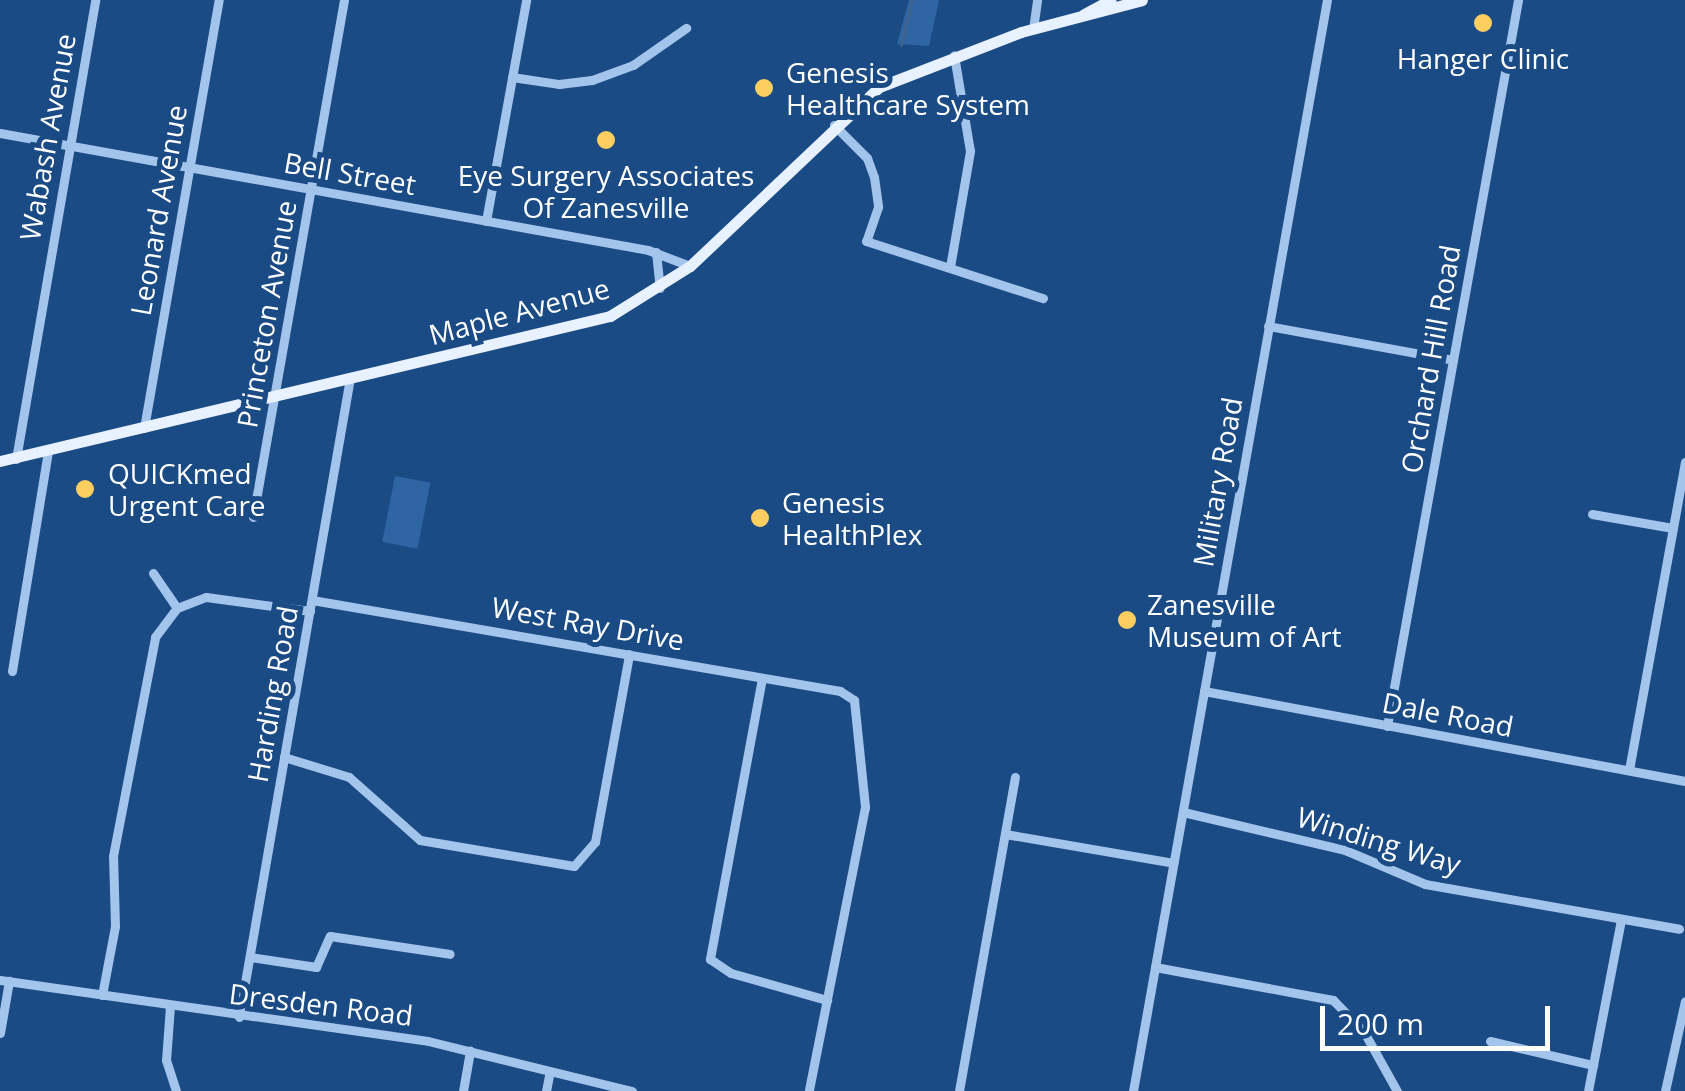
<!DOCTYPE html>
<html>
<head>
<meta charset="utf-8">
<style>
	body { margin:0 }
	#map { position:relative; width:1685px; height:1091px; overflow:hidden; background:#1b4b85; font-family:"Open Sans",sans-serif }
	div>[style] { position:absolute }
	.green>* { inset:0; background:#2e65a3; transform-origin:0 0 }
	.stream>* { height:2.5px; margin:-1.25px; padding:0 1.25px; transform-origin:1.25px; border-radius:1.25px; background:#41648f }
	.minor>* { height:9px; margin:-4.5px; padding:0 4.5px; transform-origin:4.5px; border-radius:4.5px; background:#a3c4eb }
	.major>* { height:11px; margin:-5.5px; padding:0 5.5px; transform-origin:5.5px; border-radius:5.5px; background:#e7f1ff }
	.dots>* { width:28px; height:28px; translate:-50% -50%; box-sizing:border-box; border:5px solid #1b4b85; border-radius:50% }
	span { translate:-50% -50%; white-space:nowrap; text-align:center; line-height:1.15; -webkit-text-stroke:10px #1b4b85; paint-order:stroke }
	.poi-label { font-size:28px; color:#fff }
	.left { translate:0 -50%; text-align:left }
	.street-label { font-size:28px; color:#fff }
	.scale { position:absolute; left:1320px; top:1006px; width:230px; height:45px; box-sizing:border-box; border:5px solid #fff; border-top:0; padding-left:12px; font-size:30px; line-height:35px; white-space:nowrap; color:#fff; -webkit-text-stroke:8px #1b4b85; paint-order:stroke }
</style>
</head>
<body>
<div id="map">
	<div class="green">
		<div style="clip-path:polygon(909px 0,939px 0,929px 46px,897px 44px)"></div>
		<div style="left:395px;top:476px;width:36px;height:67px;rotate:11deg"></div>
	</div>
	<div class="stream">
		<div style="left:901px;top:45px;width:46px;rotate:-76.3deg"></div>
	</div>
	<div class="minor">
		<div style="left:1033px;top:29px;width:29px;rotate:-82deg"></div>
		<div style="left:512px;top:77px;width:48px;rotate:8.5deg"></div>
		<div style="left:559px;top:84px;width:33px;rotate:-7deg"></div>
		<div style="left:592px;top:80px;width:44px;rotate:-20.1deg"></div>
		<div style="left:633px;top:65px;width:65px;rotate:-34.9deg"></div>
		<div style="left:834px;top:125px;width:47px;rotate:45deg"></div>
		<div style="left:867px;top:158px;width:20px;rotate:70deg"></div>
		<div style="left:874px;top:177px;width:30px;rotate:82deg"></div>
		<div style="left:878px;top:207px;width:36px;rotate:109deg"></div>
		<div style="left:866px;top:241px;width:186px;rotate:17.9deg"></div>
		<div style="left:0;top:133px;width:658px;rotate:10.23deg"></div>
		<div style="left:648px;top:250px;width:45px;rotate:20.9deg"></div>
		<div style="left:486px;top:221px;width:225px;rotate:-79.7deg"></div>
		<div style="left:656px;top:252px;width:36px;rotate:84deg"></div>
		<div style="left:950px;top:267px;width:118px;rotate:-80.2deg"></div>
		<div style="left:970px;top:151px;width:97px;rotate:-99.5deg"></div>
		<div style="left:1268px;top:326px;width:188px;rotate:10.4deg"></div>
		<div style="left:144px;top:428px;width:435px;rotate:-80.1deg"></div>
		<div style="left:16px;top:459px;width:466px;rotate:-80.2deg"></div>
		<div style="left:1592px;top:514px;width:82px;rotate:9.8deg"></div>
		<div style="left:253px;top:517px;width:525px;rotate:-80.02deg"></div>
		<div style="left:153px;top:573px;width:42px;rotate:55.6deg"></div>
		<div style="left:312px;top:600px;width:536px;rotate:9.78deg"></div>
		<div style="left:840px;top:691px;width:17px;rotate:33deg"></div>
		<div style="left:854px;top:700px;width:108px;rotate:84.1deg"></div>
		<div style="left:865px;top:807px;width:289px;rotate:101.2deg"></div>
		<div style="left:12px;top:671px;width:223px;rotate:-80.7deg"></div>
		<div style="left:762px;top:678px;width:286px;rotate:100.5deg"></div>
		<div style="left:710px;top:959px;width:25px;rotate:34deg"></div>
		<div style="left:731px;top:973px;width:100px;rotate:15.7deg"></div>
		<div style="left:1204px;top:691px;width:489px;rotate:10.6deg"></div>
		<div style="left:1387px;top:726px;width:738px;rotate:-79.77deg"></div>
		<div style="left:284px;top:757px;width:68px;rotate:17.1deg"></div>
		<div style="left:349px;top:777px;width:95px;rotate:41.6deg"></div>
		<div style="left:420px;top:840px;width:156px;rotate:9.6deg"></div>
		<div style="left:574px;top:866px;width:32px;rotate:-49deg"></div>
		<div style="left:595px;top:842px;width:191px;rotate:-79.7deg"></div>
		<div style="left:1629px;top:770px;width:313px;rotate:-79.7deg"></div>
		<div style="left:1183px;top:812px;width:166px;rotate:13.2deg"></div>
		<div style="left:1345px;top:850px;width:87px;rotate:23deg"></div>
		<div style="left:1425px;top:884px;width:258px;rotate:10deg"></div>
		<div style="left:1005px;top:834px;width:171px;rotate:9.7deg"></div>
		<div style="left:250px;top:957px;width:67px;rotate:8.6deg"></div>
		<div style="left:316px;top:967px;width:34px;rotate:-66deg"></div>
		<div style="left:330px;top:936px;width:121px;rotate:8.5deg"></div>
		<div style="left:1155px;top:967px;width:181px;rotate:10.5deg"></div>
		<div style="left:1333px;top:1000px;width:45px;rotate:45.9deg"></div>
		<div style="left:1364px;top:1032px;width:68px;rotate:60.8deg"></div>
		<div style="left:0;top:980px;width:432px;rotate:8.1deg"></div>
		<div style="left:428px;top:1041px;width:210px;rotate:13.8deg"></div>
		<div style="left:102px;top:995px;width:70px;rotate:-79.3deg"></div>
		<div style="left:115px;top:926px;width:70px;rotate:-91.6deg"></div>
		<div style="left:113px;top:856px;width:223px;rotate:-79.1deg"></div>
		<div style="left:155px;top:637px;width:36px;rotate:-53deg"></div>
		<div style="left:177px;top:608px;width:31px;rotate:-21deg"></div>
		<div style="left:206px;top:597px;width:105px;rotate:7.7deg"></div>
		<div style="left:170px;top:1006px;width:54px;rotate:94.2deg"></div>
		<div style="left:166px;top:1060px;width:33px;rotate:72deg"></div>
		<div style="left:239px;top:1017px;width:649px;rotate:-80.15deg"></div>
		<div style="left:0;top:1033px;width:53px;rotate:-80.2deg"></div>
		<div style="left:1490px;top:1041px;width:106px;rotate:13.1deg"></div>
		<div style="left:463px;top:1091px;width:41px;rotate:-80.1deg"></div>
		<div style="left:546px;top:1091px;width:20px;rotate:-79deg"></div>
		<div style="left:959px;top:1091px;width:319px;rotate:-79.9deg"></div>
		<div style="left:1133px;top:1091px;width:1108px;rotate:-79.92deg"></div>
		<div style="left:1588px;top:1091px;width:175px;rotate:-79.1deg"></div>
		<div style="left:1665px;top:1091px;width:92px;rotate:-77.5deg"></div>
	</div>
	<div class="major">
		<div style="left:1084px;top:14px;width:30px;rotate:-28deg"></div>
		<div style="left:0;top:461px;width:627px;rotate:-13.37deg"></div>
		<div style="left:610px;top:316px;width:94px;rotate:-32deg"></div>
		<div style="left:690px;top:266px;width:260px;rotate:-43.4deg"></div>
		<div style="left:879px;top:87px;width:152px;rotate:-21.2deg"></div>
		<div style="left:1021px;top:32px;width:125px;rotate:-14.8deg"></div>
	</div>
	<div class="dots">
		<div style="left:1483px;top:23px;background:#fcce60"></div>
		<div style="left:764px;top:88px;background:#fcce60"></div>
		<div style="left:606px;top:140px;background:#fcce60"></div>
		<div style="left:85px;top:489px;background:#fcce60"></div>
		<div style="left:760px;top:518px;background:#fcce60"></div>
		<div style="left:1127px;top:620px;background:#fcce60"></div>
	</div>
	<div class="poi-label">
		<span style="left:1483px;top:58px">Hanger Clinic</span>
		<span class="left" style="left:786px;top:88px">Genesis<br>Healthcare System</span>
		<span style="left:606px;top:191px">Eye Surgery Associates<br>Of Zanesville</span>
		<span class="left" style="left:108px;top:489px">QUICKmed<br>Urgent Care</span>
		<span class="left" style="left:782px;top:518px">Genesis<br>HealthPlex</span>
		<span class="left" style="left:1147px;top:620px">Zanesville<br>Museum of Art</span>
	</div>
	<div class="street-label">
		<span style="left:47px;top:137px;rotate:-80deg">Wabash Avenue</span>
		<span style="left:350px;top:173px;rotate:10deg">Bell Street</span>
		<span style="left:158px;top:210px;rotate:-80deg">Leonard Avenue</span>
		<span style="left:519px;top:311px;rotate:-15deg">Maple Avenue</span>
		<span style="left:266px;top:314px;rotate:-80deg">Princeton Avenue</span>
		<span style="left:1430px;top:359px;rotate:-80deg">Orchard Hill Road</span>
		<span style="left:1217px;top:482px;rotate:-80deg">Military Road</span>
		<span style="left:588px;top:623px;rotate:10deg">West Ray Drive</span>
		<span style="left:272px;top:694px;rotate:-80deg">Harding Road</span>
		<span style="left:1448px;top:714px;rotate:11deg">Dale Road</span>
		<span style="left:1379px;top:840px;rotate:17deg">Winding Way</span>
		<span style="left:321px;top:1004px;rotate:7deg">Dresden Road</span>
	</div>
	<div class="scale">200 m</div>
</div>
</body>
</html>
